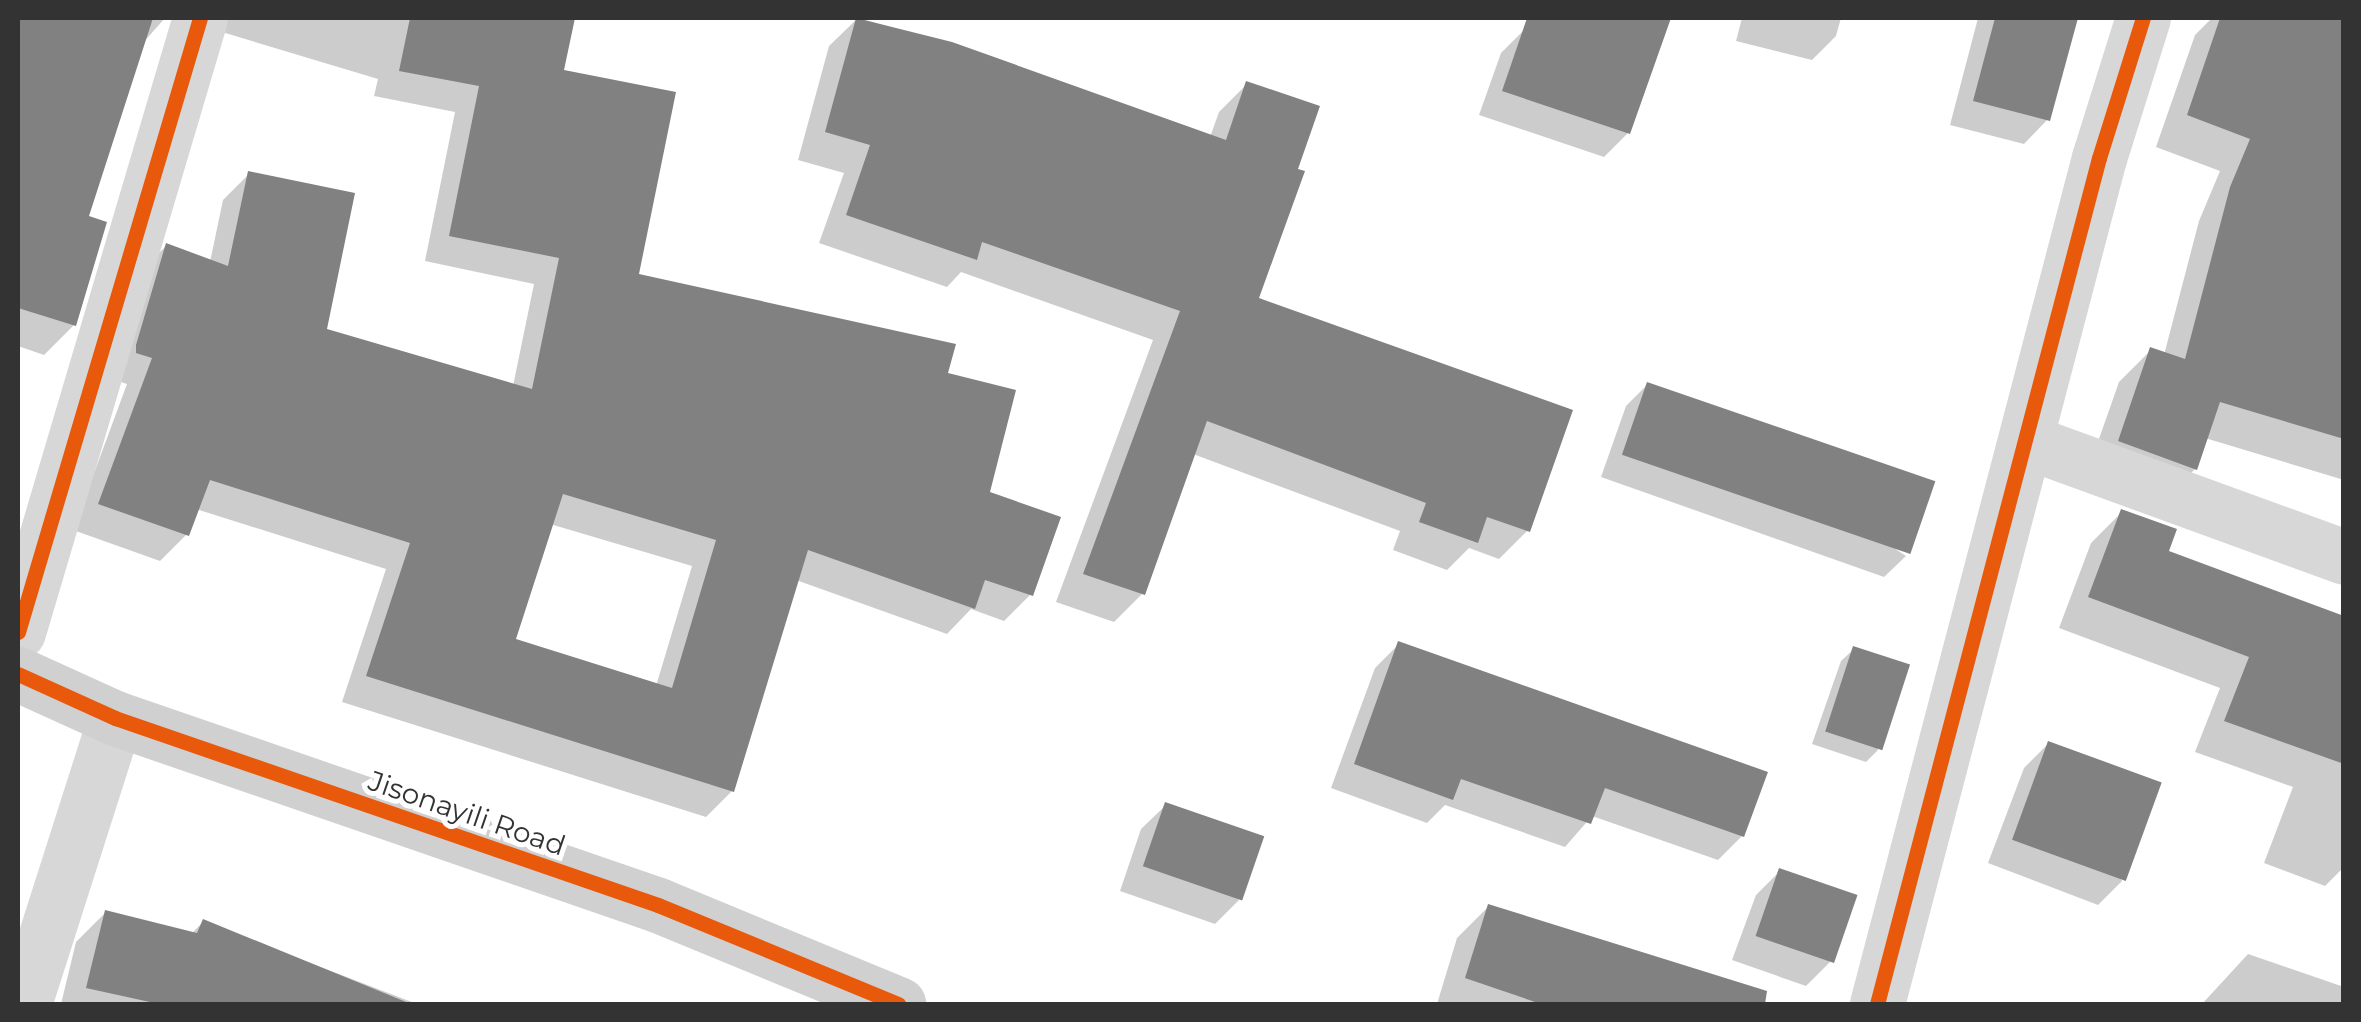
<!DOCTYPE html>
<html>
<head>
<meta charset="utf-8">
<style>
	body { margin:0 }
	#map { position:relative; width:2361px; height:1022px; overflow:hidden; background:#fff; font-family:Montserrat,sans-serif }
	div>[style] { position:absolute }
	.shadow>* { inset:0; background:#0003 }
	.building>* { inset:0; background:#818181; transform-origin:0 0 }
	.street>* { height:55px; margin:-27.5px; padding:0 27.5px; transform-origin:27.5px; border-radius:27.5px; background:#d7d7d7 }
	.secondary>* { height:55px; margin:-27.5px; padding:0 27.5px; transform-origin:27.5px; border-radius:27.5px; background:#d0d0d0 }
	.cycleway>* { height:15px; margin:-7.5px; padding:0 7.5px; transform-origin:7.5px; border-radius:7.5px; background:#e8590c }
	span { translate:-50% -50%; white-space:nowrap; text-align:center; line-height:1.15; -webkit-text-stroke:10px #fff; paint-order:stroke }
	.street-label { font-size:28px; color:#333 }
	.frame { position:absolute; inset:0; border:20px solid #333; pointer-events:none }
</style>
</head>
<body>
<div id="map">
	<div class="shadow">
		<div style="clip-path:polygon(18px 18px,165px 18px,142px 44px,86px 218px,74px 325px,44px 355px,18px 346px)"></div>
		<div style="clip-path:polygon(evenodd,227px 18px,533px 18px,571px 25px,561px 71px,636px 276px,945px 375px,1030px 595px,1004px 621px,971px 609px,947px 634px,796px 580px,732px 791px,706px 817px,342px 702px,386px 569px,196px 509px,186px 535px,160px 561px,73px 530px,127px 384px,112px 379px,140px 272px,166px 246px,210px 262px,223px 200px,249px 174px,324px 331px,513px 386px,534px 284px,425px 261px,455px 112px,374px 96px,378px 79px,222px 32px,227px 18px,550px 524px,692px 566px,656px 686px,513px 640px,550px 524px)"></div>
		<div style="clip-path:polygon(858px 18px,952px 44px,1210px 137px,1219px 112px,1247px 84px,1255px 299px,1527px 531px,1499px 559px,1469px 548px,1447px 570px,1393px 550px,1400px 531px,1193px 454px,1142px 594px,1114px 622px,1056px 602px,1153px 340px,961px 272px,947px 287px,819px 243px,844px 173px,798px 160px,829px 46px)"></div>
		<div style="clip-path:polygon(1742px 18px,1841px 18px,1836px 36px,1812px 60px,1736px 41px)"></div>
		<div style="clip-path:polygon(1978px 18px,2075px 18px,2048px 119px,2024px 144px,1950px 125px)"></div>
		<div style="clip-path:polygon(2212px 18px,2344px 18px,2344px 480px,2205px 438px,2195px 469px,2163px 501px,2087px 473px,2119px 382px,2151px 350px,2164px 355px,2199px 221px,2220px 171px,2156px 147px,2195px 35px)"></div>
		<div style="clip-path:polygon(1525px 29px,1628px 133px,1604px 157px,1479px 115px,1501px 53px)"></div>
		<div style="clip-path:polygon(1647px 385px,1906px 556px,1884px 577px,1601px 477px,1626px 406px)"></div>
		<div style="clip-path:polygon(2122px 512px,2166px 552px,2344px 618px,2344px 867px,2325px 886px,2264px 863px,2293px 787px,2195px 752px,2220px 688px,2059px 628px,2091px 543px)"></div>
		<div style="clip-path:polygon(1399px 644px,1742px 836px,1718px 860px,1592px 816px,1565px 847px,1445px 805px,1427px 823px,1331px 788px,1375px 668px)"></div>
		<div style="clip-path:polygon(1854px 649px,1878px 750px,1866px 762px,1812px 744px,1841px 661px)"></div>
		<div style="clip-path:polygon(2048px 744px,2122px 881px,2098px 905px,1988px 863px,2024px 768px)"></div>
		<div style="clip-path:polygon(1166px 805px,1239px 900px,1215px 924px,1120px 891px,1141px 829px)"></div>
		<div style="clip-path:polygon(1780px 871px,1830px 962px,1806px 986px,1732px 960px,1756px 895px)"></div>
		<div style="clip-path:polygon(1489px 906px,1759px 992px,1755px 1004px,1437px 1004px,1457px 938px)"></div>
		<div style="clip-path:polygon(105px 913px,191px 934px,203px 922px,417px 1004px,61px 1004px,76px 942px)"></div>
		<div style="clip-path:polygon(2248px 954px,2344px 987px,2344px 1004px,2202px 1004px)"></div>
	</div>
	<div class="building">
		<div style="clip-path:polygon(18px 18px,153px 18px,89px 216px,107px 222px,76px 326px,18px 308px)"></div>
		<div style="clip-path:polygon(evenodd,410px 18px,575px 18px,564px 70px,676px 92px,639px 274px,956px 344px,948px 373px,1016px 390px,990px 492px,1061px 517px,1033px 596px,985px 580px,975px 609px,808px 550px,734px 792px,366px 676px,410px 543px,210px 480px,189px 536px,98px 504px,152px 358px,136px 353px,136px 345px,166px 243px,228px 266px,248px 171px,355px 193px,327px 329px,532px 389px,559px 258px,449px 236px,479px 86px,399px 71px,410px 18px,563px 494px,716px 540px,672px 688px,516px 639px,563px 494px)"></div>
		<div style="clip-path:polygon(856px 18px,952px 42px,1226px 140px,1246px 81px,1320px 106px,1298px 169px,1305px 171px,1259px 298px,1573px 410px,1530px 532px,1487px 517px,1478px 543px,1419px 522px,1426px 503px,1207px 421px,1145px 595px,1083px 574px,1180px 311px,982px 242px,977px 260px,846px 215px,870px 145px,825px 132px)"></div>
		<div style="clip-path:polygon(1527px 18px,1671px 18px,1630px 134px,1502px 91px)"></div>
		<div style="clip-path:polygon(1995px 18px,2078px 18px,2050px 121px,1973px 101px)"></div>
		<div style="clip-path:polygon(2220px 18px,2344px 18px,2344px 439px,2220px 402px,2197px 470px,2118px 441px,2150px 347px,2185px 359px,2230px 187px,2250px 139px,2187px 115px)"></div>
		<div style="left:1647px;top:382px;width:305px;height:77px;rotate:19deg"></div>
		<div style="clip-path:polygon(2121px 509px,2177px 529px,2169px 551px,2344px 616px,2344px 764px,2224px 721px,2249px 657px,2088px 597px)"></div>
		<div style="clip-path:polygon(1398px 641px,1768px 772px,1744px 837px,1605px 788px,1591px 824px,1461px 779px,1453px 800px,1354px 764px)"></div>
		<div style="left:1853px;top:646px;width:60px;height:90px;rotate:18deg"></div>
		<div style="left:2048px;top:741px;width:121px;height:105px;rotate:20deg"></div>
		<div style="left:1165px;top:802px;width:105px;height:68px;rotate:19deg"></div>
		<div style="left:1779px;top:868px;width:83px;height:72px;rotate:19deg"></div>
		<div style="clip-path:polygon(1488px 904px,1767px 991px,1765px 1004px,1541px 1004px,1465px 978px)"></div>
		<div style="clip-path:polygon(105px 910px,197px 933px,203px 919px,411px 1004px,159px 1004px,86px 988px)"></div>
	</div>
	<div class="street">
		<div style="left:2026px;top:441px;width:338px;rotate:20deg"></div>
		<div style="left:18px;top:632px;width:640px;rotate:-73.49deg"></div>
		<div style="left:24px;top:1004px;width:300px;rotate:-72.3deg"></div>
		<div style="left:1877px;top:1004px;width:875px;rotate:-75.3deg"></div>
		<div style="left:2099px;top:158px;width:147px;rotate:-72.6deg"></div>
	</div>
	<div class="secondary">
		<div style="left:18px;top:674px;width:107px;rotate:24.4deg"></div>
		<div style="left:115px;top:718px;width:574px;rotate:19deg"></div>
		<div style="left:658px;top:905px;width:260px;rotate:22.4deg"></div>
	</div>
	<div class="cycleway">
		<div style="left:18px;top:632px;width:640px;rotate:-73.49deg"></div>
		<div style="left:18px;top:674px;width:107px;rotate:24.4deg"></div>
		<div style="left:115px;top:718px;width:574px;rotate:19deg"></div>
		<div style="left:658px;top:905px;width:260px;rotate:22.4deg"></div>
		<div style="left:1877px;top:1004px;width:875px;rotate:-75.3deg"></div>
		<div style="left:2099px;top:158px;width:147px;rotate:-72.6deg"></div>
	</div>
	<div class="street-label">
		<span style="left:467px;top:813px;rotate:19deg">Jisonayili Road</span>
	</div>
	<div class="frame"></div>
</div>
</body>
</html>
